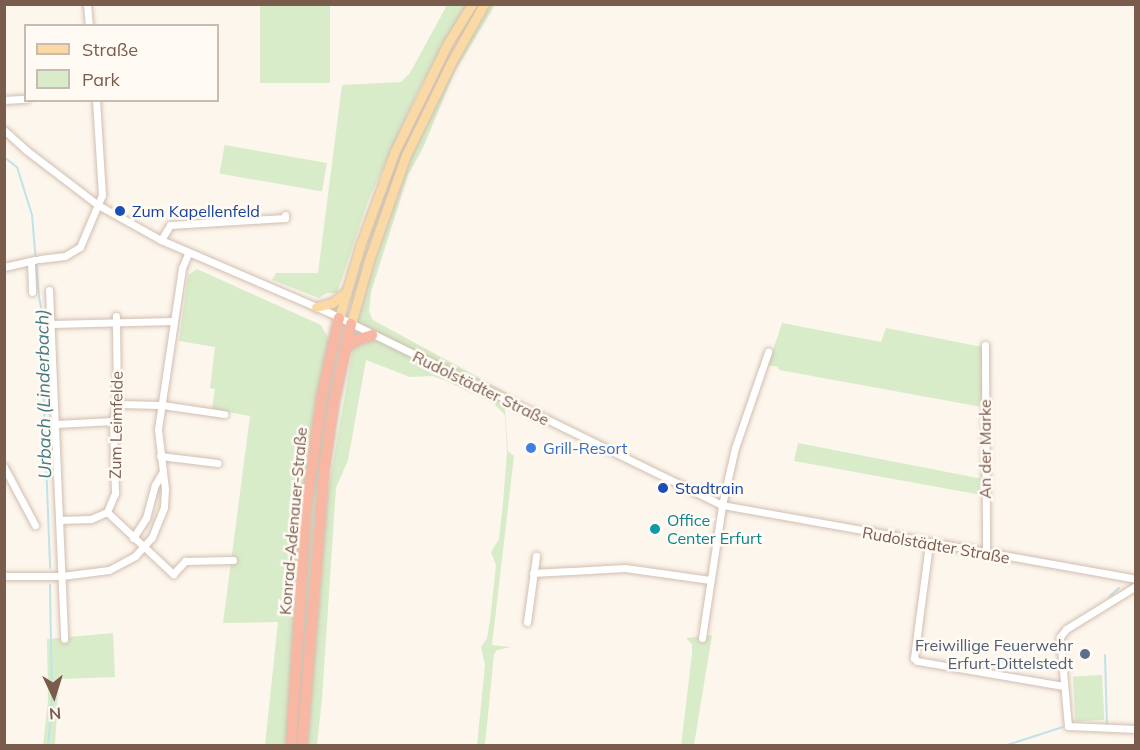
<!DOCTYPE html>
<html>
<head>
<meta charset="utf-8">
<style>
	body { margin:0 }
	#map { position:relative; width:1140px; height:750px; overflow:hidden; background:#fdf6ec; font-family:Mulish,sans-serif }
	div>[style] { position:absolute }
	.green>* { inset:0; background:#d8ecc9; transform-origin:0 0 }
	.stream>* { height:2px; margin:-1px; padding:0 1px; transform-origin:1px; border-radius:1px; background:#bfe3e8 }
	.roads { filter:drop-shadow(0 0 2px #d1beb0) drop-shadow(0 0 2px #d1beb0) }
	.minor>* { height:7px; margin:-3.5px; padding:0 3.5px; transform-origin:3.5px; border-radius:3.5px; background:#fff }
	.major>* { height:9px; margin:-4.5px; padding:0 4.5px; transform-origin:4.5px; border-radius:4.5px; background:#fbd9a5 }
	.highway>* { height:10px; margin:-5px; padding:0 5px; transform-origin:5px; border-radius:5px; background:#f7b7a3 }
	.dots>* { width:16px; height:16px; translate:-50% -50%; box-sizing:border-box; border:3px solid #fffaf3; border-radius:50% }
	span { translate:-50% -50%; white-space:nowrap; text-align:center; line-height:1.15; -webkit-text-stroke:5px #fffaf3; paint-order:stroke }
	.transit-label { font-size:16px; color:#164399 }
	.left { translate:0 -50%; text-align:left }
	.street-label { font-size:16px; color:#7a5c4d }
	.shop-label { font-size:16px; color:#366cbe }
	.culture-label { font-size:16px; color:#0d838f }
	.service-label { font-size:16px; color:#4e5e75 }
	.right { translate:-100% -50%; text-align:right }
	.water-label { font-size:18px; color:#437c86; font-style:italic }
	.frame { position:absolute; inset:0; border:6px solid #7a5c4d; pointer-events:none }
	.legend { position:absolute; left:24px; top:24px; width:195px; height:78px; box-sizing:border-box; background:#fffaf3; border:2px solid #cabbb1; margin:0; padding:8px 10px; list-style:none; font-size:18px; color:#7a5c4d }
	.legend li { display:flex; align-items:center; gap:12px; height:30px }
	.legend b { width:30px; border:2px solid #cabbb1 }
	.north { position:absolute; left:24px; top:666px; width:60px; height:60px; -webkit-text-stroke:4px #fffaf3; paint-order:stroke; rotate:176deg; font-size:16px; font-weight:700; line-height:24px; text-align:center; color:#7a5c4d }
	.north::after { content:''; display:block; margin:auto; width:21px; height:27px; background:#7a5c4d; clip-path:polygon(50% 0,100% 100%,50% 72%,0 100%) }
</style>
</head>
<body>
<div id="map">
	<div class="green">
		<div style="left:260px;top:5px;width:70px;height:78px"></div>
		<div style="clip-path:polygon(447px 5px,467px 5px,419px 89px,368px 201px,337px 293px,327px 293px,319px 298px,272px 280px,276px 273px,318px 273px,342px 85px,401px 82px,410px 73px)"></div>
		<div style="clip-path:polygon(489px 5px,495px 5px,454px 73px,423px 148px,408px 175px,371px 292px,369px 311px,373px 320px,511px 395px,505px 409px,508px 451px,514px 456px,492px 645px,511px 647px,497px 650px,494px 654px,485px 745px,477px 745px,485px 665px,481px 647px,487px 638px,490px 621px,496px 565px,491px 552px,499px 539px,503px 503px,507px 452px,505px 415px,493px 403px,444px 380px,432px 376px,410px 377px,366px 360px,348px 460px,336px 488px,322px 699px,317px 745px,307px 746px,327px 497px,361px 303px,407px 165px,449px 75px)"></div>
		<div style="clip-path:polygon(420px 106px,423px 108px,397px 168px,373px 236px,353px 302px,350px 301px,356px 280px,387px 182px)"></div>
		<div style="left:327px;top:163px;width:29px;height:104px;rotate:100deg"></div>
		<div style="clip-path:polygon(197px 269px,321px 325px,329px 340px,314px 417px,303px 495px,287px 745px,265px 745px,278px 622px,223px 623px,250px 416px,212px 409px,215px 389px,210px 388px,215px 347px,179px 341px,188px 275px)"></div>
		<div style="clip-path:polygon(782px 323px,881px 342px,886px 328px,982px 347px,982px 407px,779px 370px,778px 367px,768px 365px)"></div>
		<div style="clip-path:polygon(337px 342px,339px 343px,322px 438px,299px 697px,311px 511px,318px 445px)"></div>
		<div style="clip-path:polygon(798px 443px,983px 479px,982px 495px,794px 461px)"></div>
		<div style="clip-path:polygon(113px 633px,115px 677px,59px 679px,55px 745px,43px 746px,48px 700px,47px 639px)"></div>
		<div style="clip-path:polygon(712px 635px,694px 745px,681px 746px,692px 654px,692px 644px,686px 638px)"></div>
		<div style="left:1102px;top:675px;width:45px;height:29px;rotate:87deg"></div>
	</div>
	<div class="stream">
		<div style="left:4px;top:157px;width:16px;rotate:38deg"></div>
		<div style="left:17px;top:167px;width:50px;rotate:72.6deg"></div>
		<div style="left:32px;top:215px;width:82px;rotate:85.1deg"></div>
		<div style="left:39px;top:297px;width:38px;rotate:79deg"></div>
		<div style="left:46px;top:334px;width:14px;rotate:107deg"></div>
		<div style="left:42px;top:347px;width:21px;rotate:76deg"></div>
		<div style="left:47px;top:367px;width:16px;rotate:104deg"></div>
		<div style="left:43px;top:383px;width:185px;rotate:87.8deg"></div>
		<div style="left:1110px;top:596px;width:12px;rotate:-42deg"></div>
		<div style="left:1105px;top:655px;width:70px;rotate:88.4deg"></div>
		<div style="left:48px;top:746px;width:45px;rotate:-84.9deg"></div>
		<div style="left:52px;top:701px;width:116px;rotate:-91deg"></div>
		<div style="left:1004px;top:746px;width:62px;rotate:-17.9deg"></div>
	</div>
	<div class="roads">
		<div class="minor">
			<div style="left:87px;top:4px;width:22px;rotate:85deg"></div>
			<div style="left:4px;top:100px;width:22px;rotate:-3deg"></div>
			<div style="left:4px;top:130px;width:30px;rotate:42deg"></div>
			<div style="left:26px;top:150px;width:91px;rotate:37.4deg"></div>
			<div style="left:98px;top:205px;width:72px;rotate:29.1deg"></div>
			<div style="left:161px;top:240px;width:180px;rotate:23.3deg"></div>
			<div style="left:326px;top:311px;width:441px;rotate:26.1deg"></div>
			<div style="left:722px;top:505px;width:421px;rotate:10.1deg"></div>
			<div style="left:161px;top:240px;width:17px;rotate:-59deg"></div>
			<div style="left:170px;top:225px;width:115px;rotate:-3.5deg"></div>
			<div style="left:285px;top:218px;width:3px;rotate:-90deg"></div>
			<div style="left:40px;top:259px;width:25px;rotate:-7deg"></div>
			<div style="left:65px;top:256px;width:17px;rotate:-31deg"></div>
			<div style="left:80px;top:247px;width:56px;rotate:-67.1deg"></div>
			<div style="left:102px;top:195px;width:95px;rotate:-93.6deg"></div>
			<div style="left:31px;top:261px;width:31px;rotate:88deg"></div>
			<div style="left:4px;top:267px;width:32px;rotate:-13deg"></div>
			<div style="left:49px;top:290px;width:349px;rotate:87.5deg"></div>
			<div style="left:51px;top:324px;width:123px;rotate:-1.4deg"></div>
			<div style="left:985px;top:345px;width:209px;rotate:89.7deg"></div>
			<div style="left:117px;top:404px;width:45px;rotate:1.3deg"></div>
			<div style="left:162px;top:405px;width:63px;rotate:8.3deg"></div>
			<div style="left:56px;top:424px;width:57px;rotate:-3deg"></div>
			<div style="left:160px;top:456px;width:58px;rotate:6.9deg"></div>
			<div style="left:4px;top:467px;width:66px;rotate:61.9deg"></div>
			<div style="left:107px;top:512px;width:91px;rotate:43.2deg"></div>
			<div style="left:173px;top:574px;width:18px;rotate:-47deg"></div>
			<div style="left:185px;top:561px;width:48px;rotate:-1.2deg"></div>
			<div style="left:59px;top:520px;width:32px;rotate:-2deg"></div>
			<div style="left:91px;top:519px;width:17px;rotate:-24deg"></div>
			<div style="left:107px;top:512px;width:21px;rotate:-67deg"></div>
			<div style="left:115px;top:493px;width:72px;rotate:-91.6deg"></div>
			<div style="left:113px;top:421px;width:17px;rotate:-77deg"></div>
			<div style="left:117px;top:404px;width:88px;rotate:-90.7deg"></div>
			<div style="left:133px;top:538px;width:24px;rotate:-57deg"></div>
			<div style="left:146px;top:518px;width:34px;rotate:-75deg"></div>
			<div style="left:155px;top:485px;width:16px;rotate:-60deg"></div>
			<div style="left:929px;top:544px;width:115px;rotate:97.5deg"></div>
			<div style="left:914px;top:658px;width:4px;rotate:45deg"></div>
			<div style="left:917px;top:661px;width:148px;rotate:9.7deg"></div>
			<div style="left:533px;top:573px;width:92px;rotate:-3.1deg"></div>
			<div style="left:625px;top:568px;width:86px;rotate:8deg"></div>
			<div style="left:4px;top:576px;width:58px"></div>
			<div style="left:62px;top:576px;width:47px;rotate:-7.3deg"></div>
			<div style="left:109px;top:570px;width:30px;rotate:-28deg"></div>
			<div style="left:135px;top:556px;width:25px;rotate:-48deg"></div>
			<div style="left:152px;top:537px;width:32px;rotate:-68deg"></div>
			<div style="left:164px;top:507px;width:18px;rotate:-87deg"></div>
			<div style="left:165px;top:489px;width:60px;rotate:-96.7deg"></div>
			<div style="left:158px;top:429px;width:163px;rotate:-81.5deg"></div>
			<div style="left:182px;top:268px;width:15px;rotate:-67deg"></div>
			<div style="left:1136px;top:586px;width:82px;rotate:148.4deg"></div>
			<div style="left:1066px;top:629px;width:10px;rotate:127deg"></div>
			<div style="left:1060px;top:637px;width:89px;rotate:84.9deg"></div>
			<div style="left:1068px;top:726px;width:68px;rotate:2.5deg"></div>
			<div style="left:527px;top:622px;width:67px;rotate:-82.2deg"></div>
			<div style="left:702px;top:638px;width:134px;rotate:-81.4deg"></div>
			<div style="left:722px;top:505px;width:58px;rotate:-77.2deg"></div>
			<div style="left:735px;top:448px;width:102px;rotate:-71deg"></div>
		</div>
		<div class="major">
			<div style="left:316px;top:307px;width:16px;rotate:-14deg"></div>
			<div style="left:332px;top:303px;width:16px;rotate:-38deg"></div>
			<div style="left:339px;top:318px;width:75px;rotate:-73.7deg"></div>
			<div style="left:360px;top:246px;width:101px;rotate:-69.8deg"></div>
			<div style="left:395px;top:151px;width:120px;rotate:-63.9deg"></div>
			<div style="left:448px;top:43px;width:46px;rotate:-58.4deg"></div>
			<div style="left:351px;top:324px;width:66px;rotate:-74.3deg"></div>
			<div style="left:369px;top:260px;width:111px;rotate:-70.6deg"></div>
			<div style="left:406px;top:155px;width:102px;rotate:-63.9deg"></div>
			<div style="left:451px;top:63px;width:68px;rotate:-60.8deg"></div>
		</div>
		<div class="highway">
			<div style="left:345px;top:348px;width:14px;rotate:-34deg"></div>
			<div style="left:357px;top:340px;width:16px;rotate:-18deg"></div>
			<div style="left:291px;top:746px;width:238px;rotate:-86.4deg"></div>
			<div style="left:306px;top:508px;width:114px;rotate:-81.9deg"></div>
			<div style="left:322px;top:395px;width:79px;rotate:-77.6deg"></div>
			<div style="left:302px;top:746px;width:276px;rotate:-85.4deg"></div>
			<div style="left:324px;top:471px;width:70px;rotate:-81.8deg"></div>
			<div style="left:334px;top:402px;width:80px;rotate:-77.7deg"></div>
		</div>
	</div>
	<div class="dots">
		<div style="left:120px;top:211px;background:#1a4fb4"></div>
		<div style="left:531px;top:448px;background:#3f7fe0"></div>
		<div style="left:663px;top:488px;background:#1a4fb4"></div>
		<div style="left:655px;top:529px;background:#0f9aa8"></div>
		<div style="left:1085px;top:654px;background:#5c6f8a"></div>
	</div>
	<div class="transit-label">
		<span class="left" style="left:132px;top:211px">Zum Kapellenfeld</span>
		<span class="left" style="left:675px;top:488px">Stadtrain</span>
	</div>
	<div class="street-label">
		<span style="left:481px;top:388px;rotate:26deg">Rudolstädter Straße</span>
		<span style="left:116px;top:425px;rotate:-89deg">Zum Leimfelde</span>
		<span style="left:985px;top:449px;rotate:-90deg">An der Marke</span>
		<span style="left:293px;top:521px;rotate:-85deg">Konrad-Adenauer-Straße</span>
		<span style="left:936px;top:545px;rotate:10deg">Rudolstädter Straße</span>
	</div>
	<div class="shop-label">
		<span class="left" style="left:543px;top:448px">Grill-Resort</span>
	</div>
	<div class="culture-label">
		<span class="left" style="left:667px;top:529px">Office<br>Center Erfurt</span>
	</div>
	<div class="service-label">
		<span class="right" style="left:1073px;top:654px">Freiwillige Feuerwehr<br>Erfurt-Dittelstedt</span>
	</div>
	<div class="water-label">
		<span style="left:44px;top:394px;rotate:-91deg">Urbach (Linderbach)</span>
	</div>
	<div class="frame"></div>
	<ul class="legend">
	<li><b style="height:8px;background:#fbd9a5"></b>Straße</li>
	<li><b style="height:16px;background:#d8ecc9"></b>Park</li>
	</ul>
	<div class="north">N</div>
</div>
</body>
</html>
